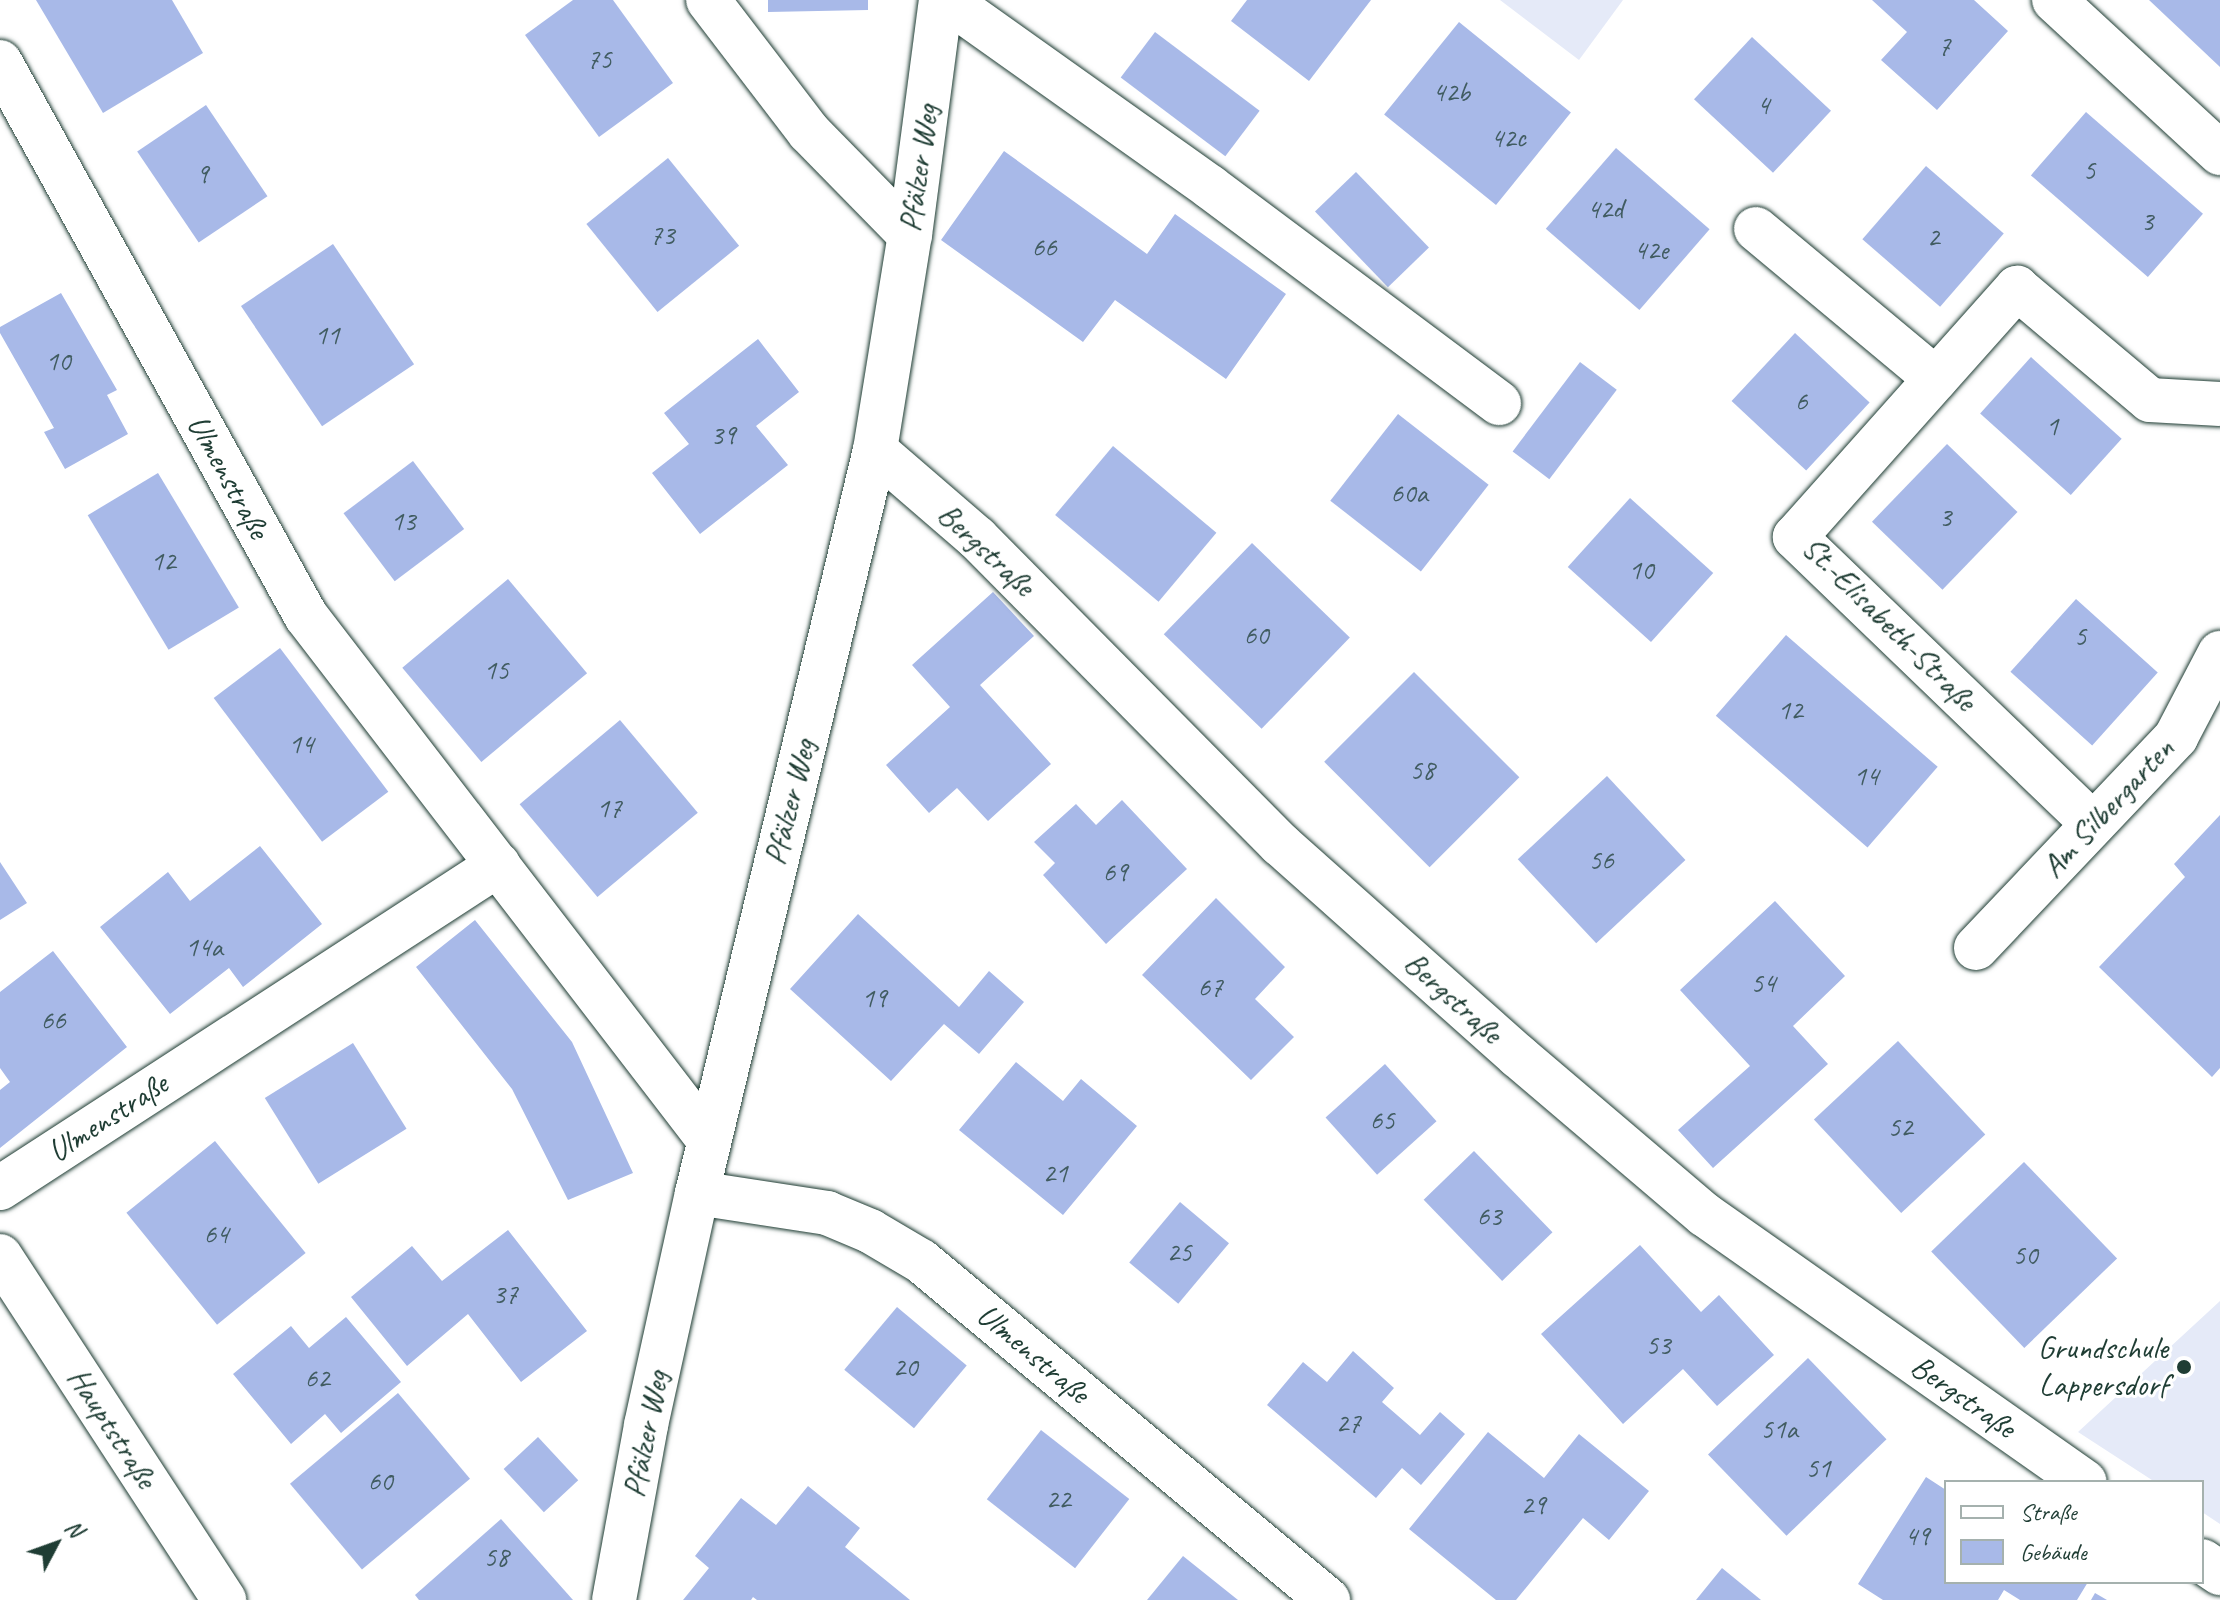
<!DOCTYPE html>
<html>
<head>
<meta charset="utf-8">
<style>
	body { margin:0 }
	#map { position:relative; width:2220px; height:1600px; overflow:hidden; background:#fff; font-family:Caveat,sans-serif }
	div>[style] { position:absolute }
	.built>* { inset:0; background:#e5eaf8 }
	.building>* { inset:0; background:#a8b9e8; transform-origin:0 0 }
	.roads { filter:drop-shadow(0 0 2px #1f3d34) drop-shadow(0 0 2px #1f3d34) }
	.minor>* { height:44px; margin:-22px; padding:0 22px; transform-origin:22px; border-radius:22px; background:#fff }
	.tertiary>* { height:44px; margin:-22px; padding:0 22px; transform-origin:22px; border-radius:22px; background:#fff }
	.dots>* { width:22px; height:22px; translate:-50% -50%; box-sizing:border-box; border:4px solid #fff; border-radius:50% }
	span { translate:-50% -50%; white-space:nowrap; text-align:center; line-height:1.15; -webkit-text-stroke:6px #fff; paint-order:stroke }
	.number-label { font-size:28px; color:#415c61 }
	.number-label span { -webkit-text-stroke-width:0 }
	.street-label { font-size:32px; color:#1f3d34 }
	.poi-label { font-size:32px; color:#1f3d34 }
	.right { translate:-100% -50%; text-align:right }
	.legend { position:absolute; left:1944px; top:1480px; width:260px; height:104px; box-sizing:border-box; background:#fff; border:2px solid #a5b1ae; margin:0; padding:10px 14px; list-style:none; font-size:24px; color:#1f3d34 }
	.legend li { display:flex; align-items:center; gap:16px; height:40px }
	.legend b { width:40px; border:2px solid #a5b1ae }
	.north { position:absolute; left:16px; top:1504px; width:80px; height:80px; -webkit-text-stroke:6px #fff; paint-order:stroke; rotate:49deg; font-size:22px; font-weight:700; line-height:32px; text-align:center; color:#1f3d34 }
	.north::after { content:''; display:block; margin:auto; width:28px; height:36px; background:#1f3d34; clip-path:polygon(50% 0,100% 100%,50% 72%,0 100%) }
</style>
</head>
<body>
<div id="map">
	<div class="built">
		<div style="clip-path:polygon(1500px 0,1623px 0,1579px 60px)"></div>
		<div style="clip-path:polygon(2220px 1301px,2220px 1524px,2202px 1512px,2202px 1482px,2155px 1482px,2078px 1432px)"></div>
	</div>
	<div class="building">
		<div style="clip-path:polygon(36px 0,172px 0,203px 53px,103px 113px)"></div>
		<div style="clip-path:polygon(573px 0,613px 0,673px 83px,599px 137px,525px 35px)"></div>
		<div style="clip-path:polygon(768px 0,868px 0,868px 10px,768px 12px)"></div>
		<div style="clip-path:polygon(1247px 0,1371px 0,1309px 81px,1231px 21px)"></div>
		<div style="clip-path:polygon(1872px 0,1974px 0,2008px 31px,1937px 110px,1881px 60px,1907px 32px)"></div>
		<div style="clip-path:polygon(2149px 0,2220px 0,2220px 67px)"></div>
		<div style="left:1459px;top:22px;width:144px;height:119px;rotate:39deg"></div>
		<div style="left:1155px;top:32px;width:131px;height:57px;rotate:37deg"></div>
		<div style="left:1752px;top:37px;width:108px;height:85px;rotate:43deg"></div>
		<div style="left:206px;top:105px;width:110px;height:83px;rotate:56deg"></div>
		<div style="left:2086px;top:112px;width:155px;height:84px;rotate:41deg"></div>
		<div style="left:1616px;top:148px;width:124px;height:107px;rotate:41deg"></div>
		<div style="clip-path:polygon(1004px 151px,1147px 254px,1175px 214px,1286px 294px,1226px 379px,1115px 300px,1083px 342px,941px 240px)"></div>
		<div style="left:668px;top:158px;width:113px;height:105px;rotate:51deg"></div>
		<div style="left:1926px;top:166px;width:103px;height:97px;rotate:41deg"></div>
		<div style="left:1356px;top:172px;width:105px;height:57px;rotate:46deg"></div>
		<div style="left:333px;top:244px;width:145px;height:111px;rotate:56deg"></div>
		<div style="clip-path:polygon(61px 293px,117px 390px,107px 395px,128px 434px,65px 469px,44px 432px,54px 428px,0 333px,0 327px)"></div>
		<div style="left:1795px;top:333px;width:102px;height:93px;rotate:43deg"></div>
		<div style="clip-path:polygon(758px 339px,799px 392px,756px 426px,788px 465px,700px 534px,652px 473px,689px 444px,664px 413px)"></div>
		<div style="left:2031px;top:357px;width:122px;height:76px;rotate:42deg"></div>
		<div style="left:1580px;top:362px;width:46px;height:112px;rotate:37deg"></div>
		<div style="left:1398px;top:414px;width:115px;height:110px;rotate:38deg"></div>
		<div style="left:1947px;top:444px;width:98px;height:108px;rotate:44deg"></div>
		<div style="left:1113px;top:446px;width:135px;height:90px;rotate:40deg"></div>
		<div style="left:413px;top:461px;width:85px;height:87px;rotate:53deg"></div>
		<div style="left:158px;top:473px;width:157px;height:82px;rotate:59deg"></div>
		<div style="left:1630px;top:498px;width:112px;height:93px;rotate:42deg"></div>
		<div style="left:1252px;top:543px;width:136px;height:127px;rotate:44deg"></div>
		<div style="left:508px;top:579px;width:123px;height:138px;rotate:50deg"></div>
		<div style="clip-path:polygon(993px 592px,1034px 636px,980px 685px,1051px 764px,988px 821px,957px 788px,929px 813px,886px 765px,950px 707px,912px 665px)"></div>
		<div style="left:2076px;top:599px;width:110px;height:98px;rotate:42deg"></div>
		<div style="left:1786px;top:635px;width:201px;height:107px;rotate:41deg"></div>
		<div style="left:280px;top:648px;width:180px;height:83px;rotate:53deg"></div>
		<div style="left:1414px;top:672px;width:149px;height:127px;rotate:45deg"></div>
		<div style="left:620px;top:720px;width:121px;height:131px;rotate:50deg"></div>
		<div style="left:1607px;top:776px;width:115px;height:122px;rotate:47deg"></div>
		<div style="clip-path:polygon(1122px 800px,1187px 869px,1106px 944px,1043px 875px,1055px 863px,1034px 842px,1076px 804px,1096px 825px)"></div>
		<div style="clip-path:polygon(2220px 815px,2220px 1068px,2212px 1077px,2099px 967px,2185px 877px,2174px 864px)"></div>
		<div style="clip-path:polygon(260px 846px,322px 924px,243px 987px,229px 968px,170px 1014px,100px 927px,168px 872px,190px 901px)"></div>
		<div style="clip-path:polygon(0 862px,27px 903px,0 920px)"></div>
		<div style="clip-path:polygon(1216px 898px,1285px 967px,1255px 999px,1294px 1037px,1251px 1080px,1142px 975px)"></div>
		<div style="clip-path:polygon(1775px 901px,1845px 976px,1793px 1026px,1828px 1064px,1713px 1168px,1678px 1130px,1750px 1066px,1680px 990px)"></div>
		<div style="clip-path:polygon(858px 914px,959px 1007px,989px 971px,1024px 1002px,979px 1054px,944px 1024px,891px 1081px,790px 989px)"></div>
		<div style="clip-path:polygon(475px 920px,572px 1042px,633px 1173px,568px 1200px,512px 1089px,416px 967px)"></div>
		<div style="clip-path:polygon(53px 951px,127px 1047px,0 1148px,0 1090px,10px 1082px,0 1068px,0 992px)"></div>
		<div style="left:1898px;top:1041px;width:128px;height:115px;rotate:47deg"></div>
		<div style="left:353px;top:1043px;width:101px;height:104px;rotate:58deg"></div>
		<div style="clip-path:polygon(1016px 1062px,1063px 1101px,1081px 1079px,1137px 1126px,1063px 1215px,959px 1130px)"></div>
		<div style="left:1385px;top:1064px;width:77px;height:80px;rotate:48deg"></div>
		<div style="left:215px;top:1141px;width:144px;height:114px;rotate:51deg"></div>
		<div style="left:1474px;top:1151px;width:113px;height:70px;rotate:46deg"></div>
		<div style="left:2024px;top:1162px;width:134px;height:129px;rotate:46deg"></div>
		<div style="left:1180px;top:1202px;width:64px;height:79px;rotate:40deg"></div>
		<div style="clip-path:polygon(508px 1230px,587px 1331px,521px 1382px,468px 1314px,407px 1366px,351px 1297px,412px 1246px,442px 1281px)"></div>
		<div style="clip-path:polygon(1640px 1245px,1701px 1312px,1719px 1295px,1774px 1355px,1717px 1406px,1683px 1369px,1623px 1424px,1541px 1334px)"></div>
		<div style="left:897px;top:1307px;width:91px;height:82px;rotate:40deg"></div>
		<div style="clip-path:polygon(346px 1317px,401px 1382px,341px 1433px,325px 1414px,291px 1444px,233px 1374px,291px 1326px,309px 1348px)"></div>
		<div style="clip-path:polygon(1353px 1351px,1394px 1388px,1382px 1402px,1420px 1435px,1440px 1412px,1465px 1434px,1421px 1485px,1402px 1468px,1376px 1498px,1267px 1405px,1303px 1362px,1327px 1382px)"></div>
		<div style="left:1808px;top:1358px;width:113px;height:139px;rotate:46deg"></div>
		<div style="left:398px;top:1393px;width:112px;height:141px;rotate:50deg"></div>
		<div style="left:1041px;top:1430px;width:112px;height:88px;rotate:38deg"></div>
		<div style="clip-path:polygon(1488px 1432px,1544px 1478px,1579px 1434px,1649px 1491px,1609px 1540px,1583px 1518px,1516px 1600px,1496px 1600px,1409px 1529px)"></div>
		<div style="left:538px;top:1437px;width:59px;height:47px;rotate:47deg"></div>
		<div style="clip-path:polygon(1926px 1477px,1946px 1490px,1946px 1582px,2088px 1582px,2077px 1600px,2020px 1600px,2004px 1590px,1998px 1600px,1883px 1600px,1858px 1584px)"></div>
		<div style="clip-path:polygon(808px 1486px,860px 1528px,845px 1547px,910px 1600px,757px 1600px,753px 1597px,751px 1600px,683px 1600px,709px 1568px,695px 1556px,741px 1498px,776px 1525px)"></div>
		<div style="clip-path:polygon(501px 1519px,573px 1600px,419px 1600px,415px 1595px)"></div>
		<div style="clip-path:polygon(1183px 1556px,1238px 1600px,1147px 1600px)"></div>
		<div style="clip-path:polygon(1722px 1568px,1761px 1600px,1696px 1600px)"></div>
		<div style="clip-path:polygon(2095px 1593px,2107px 1600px,2091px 1600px)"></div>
	</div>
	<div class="roads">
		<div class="minor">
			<div style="left:708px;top:0;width:166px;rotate:52.6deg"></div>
			<div style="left:809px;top:132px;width:144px;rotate:45.6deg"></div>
			<div style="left:947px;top:0;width:323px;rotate:35.4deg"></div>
			<div style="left:1210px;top:187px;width:361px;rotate:36.8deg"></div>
			<div style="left:2054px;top:0;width:226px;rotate:42.7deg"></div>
			<div style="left:0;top:62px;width:633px;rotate:61.09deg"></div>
			<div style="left:306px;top:616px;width:661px;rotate:52.44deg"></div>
			<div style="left:1756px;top:229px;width:234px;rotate:39.8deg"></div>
			<div style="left:875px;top:450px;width:135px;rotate:40.8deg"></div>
			<div style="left:977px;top:538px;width:431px;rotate:45.3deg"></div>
			<div style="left:1280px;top:844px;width:319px;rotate:41.7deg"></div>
			<div style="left:1518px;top:1056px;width:245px;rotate:40.4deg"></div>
			<div style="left:1705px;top:1215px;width:464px;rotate:35.1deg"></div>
			<div style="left:2093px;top:824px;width:414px;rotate:-136.1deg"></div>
			<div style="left:1795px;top:537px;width:334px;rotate:-48.3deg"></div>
			<div style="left:2017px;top:288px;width:174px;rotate:40.1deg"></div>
			<div style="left:2150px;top:400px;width:70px;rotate:3.3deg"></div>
			<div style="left:1976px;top:948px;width:291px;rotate:-46.5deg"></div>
			<div style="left:2176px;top:737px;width:95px;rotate:-62.4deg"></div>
			<div style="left:0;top:1188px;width:594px;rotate:-32.97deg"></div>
			<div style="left:697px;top:1193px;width:132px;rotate:8.7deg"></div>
			<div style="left:827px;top:1213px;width:47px;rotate:22.7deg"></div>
			<div style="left:870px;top:1231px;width:59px;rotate:30.5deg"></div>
			<div style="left:921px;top:1261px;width:530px;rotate:39.79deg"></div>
			<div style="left:0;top:1256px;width:411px;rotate:56.9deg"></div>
			<div style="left:2202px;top:1561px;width:22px;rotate:34deg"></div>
		</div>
		<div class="tertiary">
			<div style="left:614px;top:1600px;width:178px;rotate:-79.6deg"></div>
			<div style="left:646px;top:1425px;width:238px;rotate:-77.6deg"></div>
			<div style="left:697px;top:1193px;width:764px;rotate:-76.53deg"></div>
			<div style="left:875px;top:450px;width:218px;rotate:-80.8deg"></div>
			<div style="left:910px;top:235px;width:237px;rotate:-82.5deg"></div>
		</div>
	</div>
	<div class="dots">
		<div style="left:2184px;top:1367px;background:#1f3d34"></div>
	</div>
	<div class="number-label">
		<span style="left:1944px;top:46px">7</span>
		<span style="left:599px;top:59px">75</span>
		<span style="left:1451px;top:92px">42b</span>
		<span style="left:1763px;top:105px">4</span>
		<span style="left:1508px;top:138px">42c</span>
		<span style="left:2089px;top:170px">5</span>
		<span style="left:202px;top:174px">9</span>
		<span style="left:1605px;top:209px">42d</span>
		<span style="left:2147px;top:221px">3</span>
		<span style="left:662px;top:235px">73</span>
		<span style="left:1933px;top:237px">2</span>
		<span style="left:1044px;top:247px">66</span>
		<span style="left:1651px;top:250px">42e</span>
		<span style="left:327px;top:335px">11</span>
		<span style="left:58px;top:361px">10</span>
		<span style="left:1801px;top:401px">6</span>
		<span style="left:2052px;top:426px">1</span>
		<span style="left:723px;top:435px">39</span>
		<span style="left:1409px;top:493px">60a</span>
		<span style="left:1945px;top:517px">3</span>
		<span style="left:403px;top:521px">13</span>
		<span style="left:163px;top:561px">12</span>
		<span style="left:1641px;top:570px">10</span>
		<span style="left:1256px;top:635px">60</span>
		<span style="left:2080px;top:636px">5</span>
		<span style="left:496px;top:670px">15</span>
		<span style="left:1790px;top:710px">12</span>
		<span style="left:301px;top:744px">14</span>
		<span style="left:1422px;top:770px">58</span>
		<span style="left:1866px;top:776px">14</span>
		<span style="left:609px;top:808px">17</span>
		<span style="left:1601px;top:860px">56</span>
		<span style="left:1115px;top:872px">69</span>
		<span style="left:204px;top:947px">14a</span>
		<span style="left:1763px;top:983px">54</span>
		<span style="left:1210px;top:987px">67</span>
		<span style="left:874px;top:998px">19</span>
		<span style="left:53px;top:1020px">66</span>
		<span style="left:1382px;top:1120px">65</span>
		<span style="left:1900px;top:1127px">52</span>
		<span style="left:1055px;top:1173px">21</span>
		<span style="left:1489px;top:1216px">63</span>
		<span style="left:216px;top:1234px">64</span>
		<span style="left:1179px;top:1252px">25</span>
		<span style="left:2025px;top:1255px">50</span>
		<span style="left:505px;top:1294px">37</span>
		<span style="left:1658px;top:1345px">53</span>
		<span style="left:905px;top:1367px">20</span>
		<span style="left:317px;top:1378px">62</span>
		<span style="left:1348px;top:1423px">27</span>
		<span style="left:1779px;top:1429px">51a</span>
		<span style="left:1818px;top:1468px">51</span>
		<span style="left:380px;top:1481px">60</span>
		<span style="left:1058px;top:1499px">22</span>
		<span style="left:1533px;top:1505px">29</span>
		<span style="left:1917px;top:1536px">49</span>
		<span style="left:496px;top:1557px">58</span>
	</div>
	<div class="street-label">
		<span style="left:919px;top:168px;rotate:-82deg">Pfälzer Weg</span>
		<span style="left:228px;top:477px;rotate:61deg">Ulmenstraße</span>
		<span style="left:986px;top:550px;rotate:43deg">Bergstraße</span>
		<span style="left:1889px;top:624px;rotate:45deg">St.-Elisabeth-Straße</span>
		<span style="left:790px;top:802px;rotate:-76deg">Pfälzer Weg</span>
		<span style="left:2108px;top:808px;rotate:-47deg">Am Silbergarten</span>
		<span style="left:1453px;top:998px;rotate:42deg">Bergstraße</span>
		<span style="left:108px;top:1118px;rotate:-33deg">Ulmenstraße</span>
		<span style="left:1033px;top:1354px;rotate:40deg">Ulmenstraße</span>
		<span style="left:1963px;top:1397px;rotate:35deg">Bergstraße</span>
		<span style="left:112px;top:1428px;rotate:57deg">Hauptstraße</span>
		<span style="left:646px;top:1434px;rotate:-79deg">Pfälzer Weg</span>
	</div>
	<div class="poi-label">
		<span class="right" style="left:2168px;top:1367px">Grundschule<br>Lappersdorf</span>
	</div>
	<ul class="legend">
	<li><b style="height:10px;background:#fff"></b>Straße</li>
	<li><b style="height:22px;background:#a8b9e8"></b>Gebäude</li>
	</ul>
	<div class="north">N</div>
</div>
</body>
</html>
